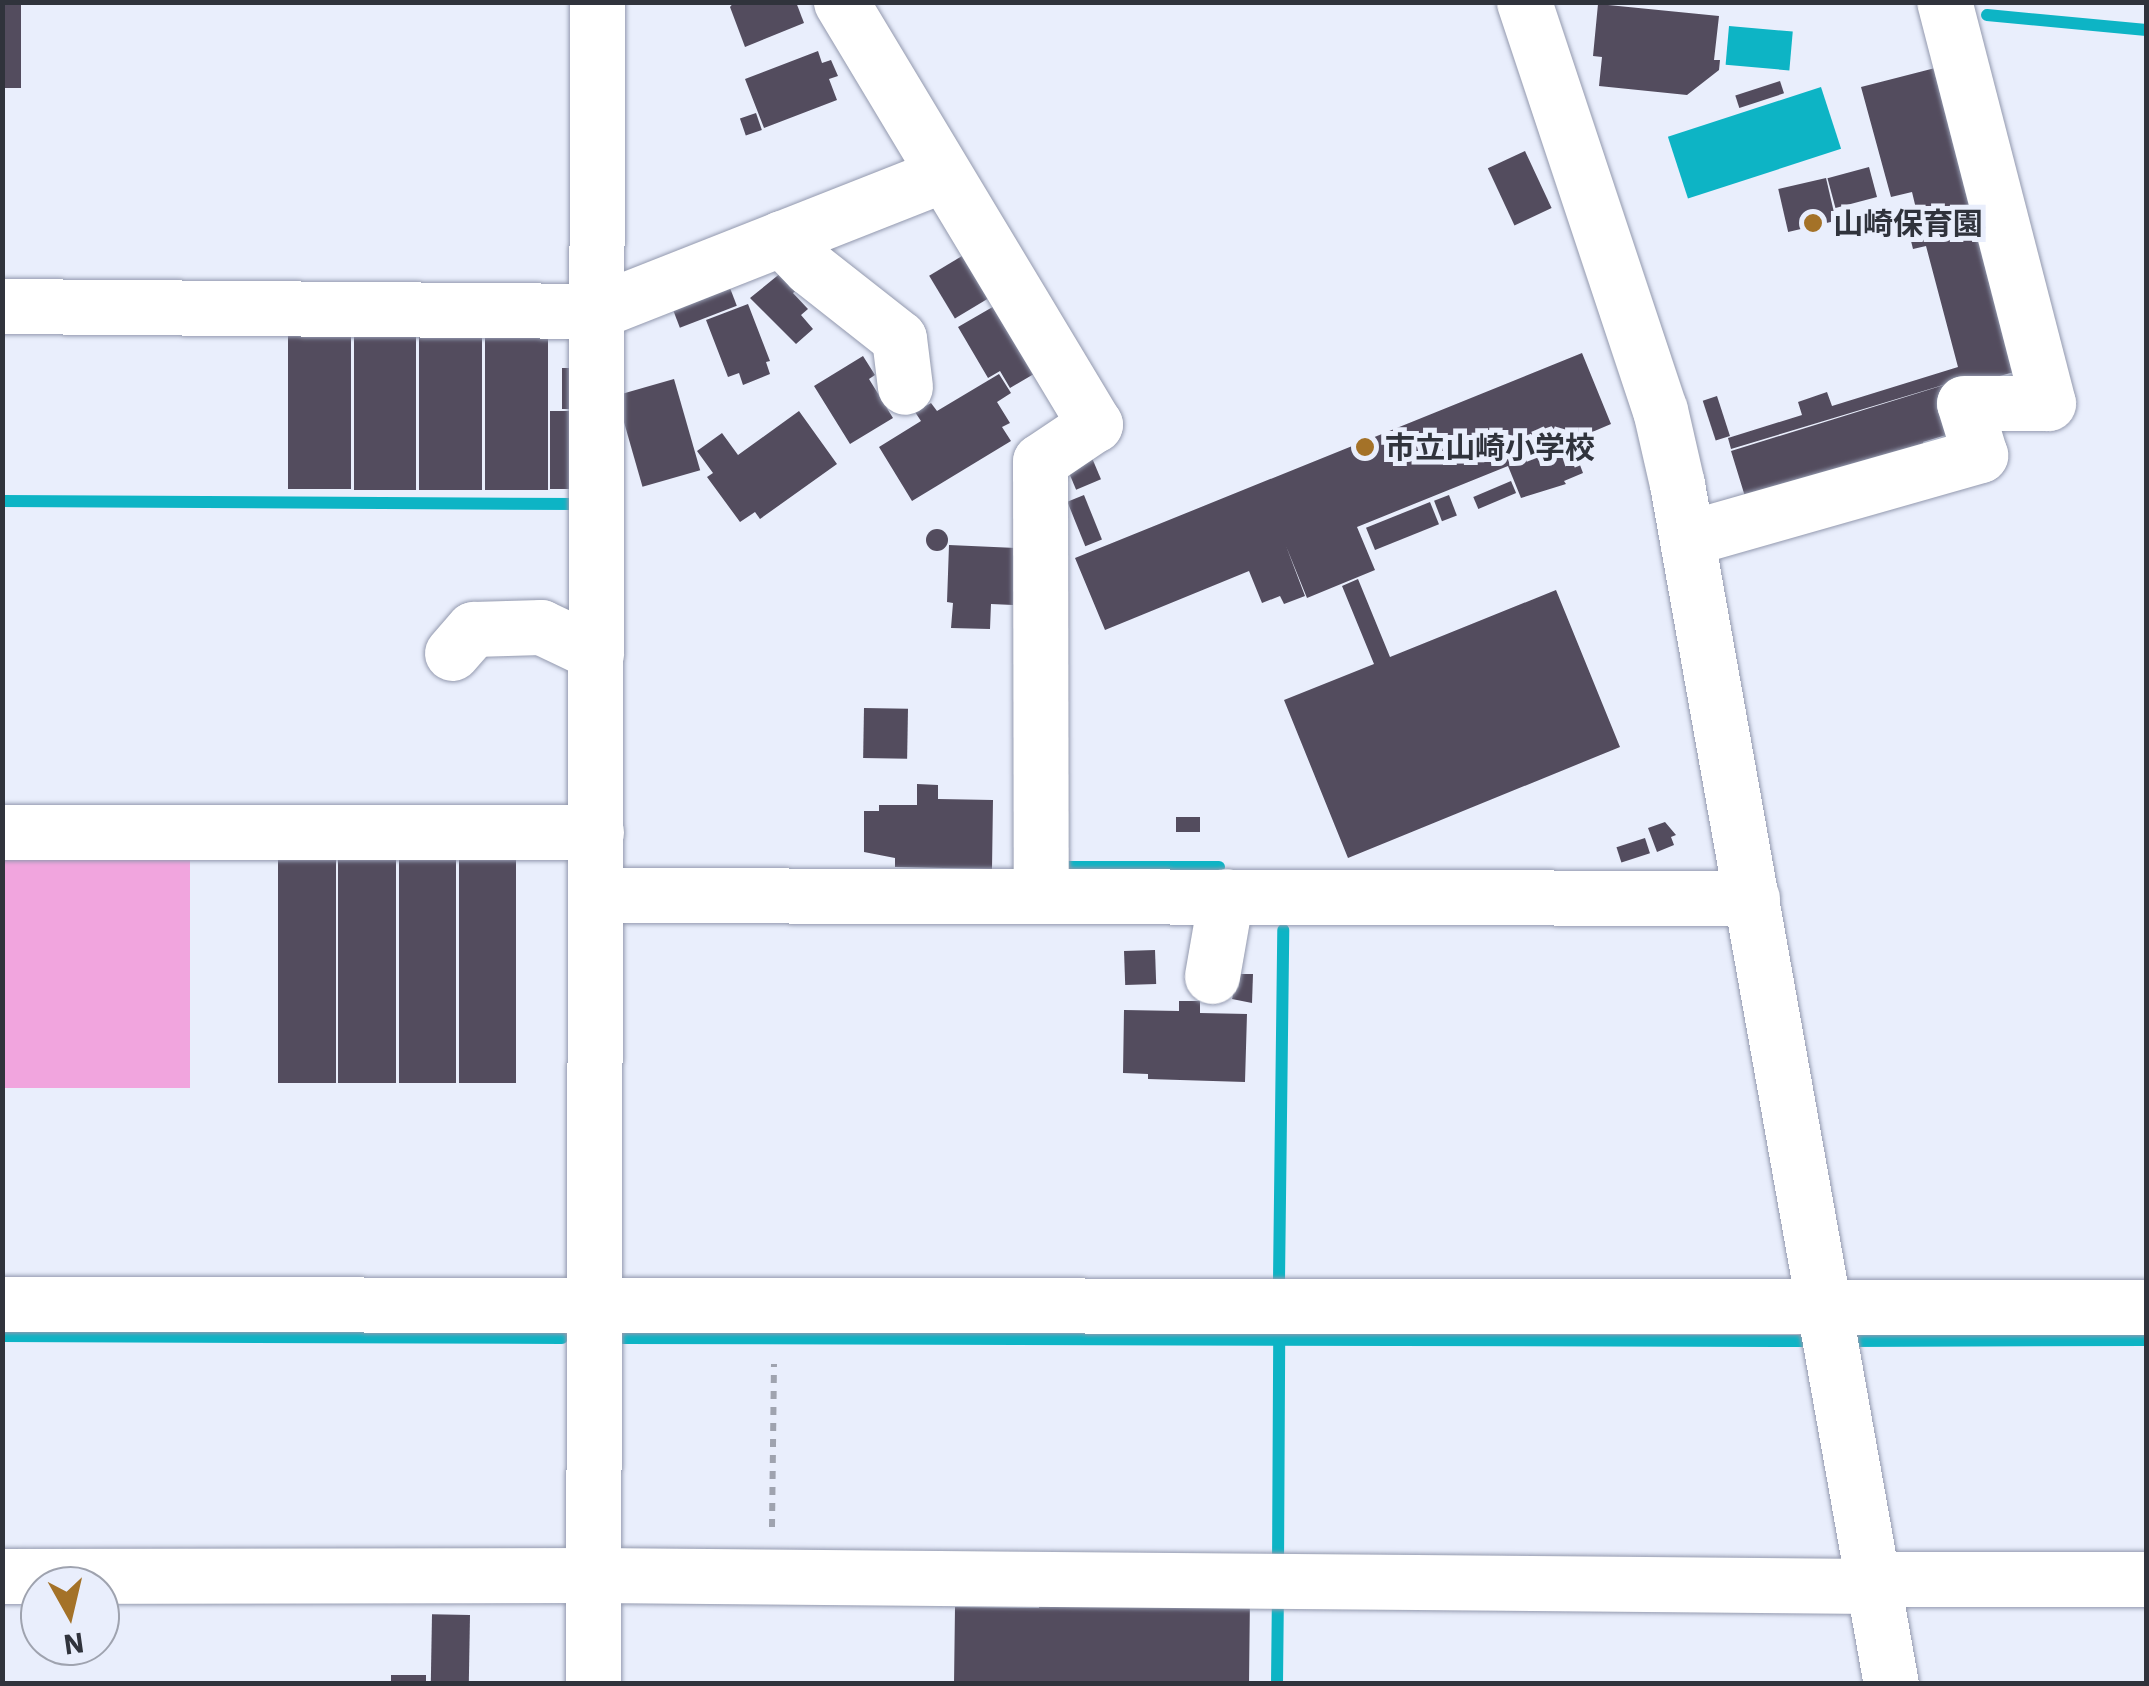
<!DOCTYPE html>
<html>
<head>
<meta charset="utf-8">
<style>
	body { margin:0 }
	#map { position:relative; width:2149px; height:1686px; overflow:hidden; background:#e9eefc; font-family:"IBM Plex Sans","Noto Sans JP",sans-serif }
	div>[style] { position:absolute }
	.green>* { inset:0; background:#f1a5de; transform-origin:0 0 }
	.water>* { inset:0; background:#0db4c5; transform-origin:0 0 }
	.stream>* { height:12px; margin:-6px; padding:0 6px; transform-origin:6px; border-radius:6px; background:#0db4c5 }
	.building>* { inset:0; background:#534c5e; transform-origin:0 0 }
	.round { border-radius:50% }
	.path>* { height:6px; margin-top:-3px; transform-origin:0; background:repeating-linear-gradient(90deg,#9fa3af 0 8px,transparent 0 16px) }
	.roads { filter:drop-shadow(0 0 2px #9399ae) drop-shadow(0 0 2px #9399ae) }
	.minor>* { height:55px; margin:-27.5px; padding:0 27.5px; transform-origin:27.5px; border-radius:27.5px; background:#fff }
	.dots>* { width:28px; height:28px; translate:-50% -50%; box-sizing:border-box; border:5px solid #e9eefc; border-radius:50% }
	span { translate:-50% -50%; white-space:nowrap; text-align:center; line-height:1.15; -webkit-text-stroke:10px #e9eefc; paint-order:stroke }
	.poi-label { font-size:30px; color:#30333c; font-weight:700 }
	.left { translate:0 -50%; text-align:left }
	.frame { position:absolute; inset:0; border:5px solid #30333c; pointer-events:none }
	.north { position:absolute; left:20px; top:1566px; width:100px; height:100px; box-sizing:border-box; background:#e9eefc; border:2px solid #9fa3af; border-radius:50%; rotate:172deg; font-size:28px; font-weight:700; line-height:40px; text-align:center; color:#30333c }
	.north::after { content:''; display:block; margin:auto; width:35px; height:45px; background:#a47228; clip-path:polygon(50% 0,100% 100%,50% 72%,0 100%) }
</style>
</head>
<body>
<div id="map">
	<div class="green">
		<div style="left:190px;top:839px;width:249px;height:188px;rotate:90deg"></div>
	</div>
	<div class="water">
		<div style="left:1729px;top:26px;width:64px;height:39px;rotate:5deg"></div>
		<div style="left:1821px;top:87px;width:65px;height:161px;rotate:72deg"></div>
	</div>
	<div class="stream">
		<div style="left:1987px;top:15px;width:160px;rotate:5.4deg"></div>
		<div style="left:2px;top:501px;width:575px;rotate:0.3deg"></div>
		<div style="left:1056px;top:867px;width:163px"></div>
		<div style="left:1279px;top:1280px;width:350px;rotate:-89.3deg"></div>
		<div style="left:2px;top:1336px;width:560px;rotate:0.2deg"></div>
		<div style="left:623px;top:1338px;width:1182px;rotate:0.15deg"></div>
		<div style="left:1847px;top:1341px;width:299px;rotate:-0.2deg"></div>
		<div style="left:1278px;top:1569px;width:229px;rotate:-89.7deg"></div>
		<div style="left:1277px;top:1684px;width:93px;rotate:-89.4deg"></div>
	</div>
	<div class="building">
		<div style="left:2px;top:2px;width:19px;height:86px"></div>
		<div style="clip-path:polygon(734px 2px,796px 2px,804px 23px,745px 47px,730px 7px)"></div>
		<div style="clip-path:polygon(1598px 4px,1719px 16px,1714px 60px,1720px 60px,1719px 70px,1687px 95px,1599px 86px,1602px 57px,1593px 56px)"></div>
		<div style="clip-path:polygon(818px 51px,822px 63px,831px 60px,838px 76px,829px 79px,837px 100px,764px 128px,745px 79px)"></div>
		<div style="clip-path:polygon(1939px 67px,2018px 371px,1974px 383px,1953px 433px,1923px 442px,1925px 448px,1747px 503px,1731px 451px,1973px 376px,1731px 449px,1728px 438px,1802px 415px,1798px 402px,1827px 392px,1832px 406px,1958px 367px,1926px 246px,1913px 249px,1906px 221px,1918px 217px,1912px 192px,1891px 197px,1861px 87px)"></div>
		<div style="left:1780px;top:81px;width:13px;height:47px;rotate:72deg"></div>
		<div style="left:756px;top:113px;width:18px;height:17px;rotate:71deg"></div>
		<div style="left:1525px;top:151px;width:63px;height:41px;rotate:65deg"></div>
		<div style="left:1869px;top:167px;width:31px;height:43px;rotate:75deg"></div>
		<div style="left:1826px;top:178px;width:44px;height:49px;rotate:77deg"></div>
		<div style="left:972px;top:250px;width:50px;height:50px;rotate:59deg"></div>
		<div style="clip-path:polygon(782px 272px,798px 289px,793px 293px,808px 309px,801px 315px,813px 329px,796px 344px,750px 298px)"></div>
		<div style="left:725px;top:275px;width:33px;height:61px;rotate:69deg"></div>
		<div style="clip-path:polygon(1003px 301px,1044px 368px,1010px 388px,1000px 371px,988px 378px,958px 327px)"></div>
		<div style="clip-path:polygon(748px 304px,770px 361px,766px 362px,770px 374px,743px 385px,739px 373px,728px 377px,706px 320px)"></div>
		<div style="left:288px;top:325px;width:63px;height:164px"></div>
		<div style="left:354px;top:325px;width:62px;height:165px"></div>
		<div style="left:419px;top:325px;width:63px;height:165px"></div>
		<div style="left:485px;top:326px;width:63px;height:164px"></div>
		<div style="clip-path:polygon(1582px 353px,1611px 424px,1571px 441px,1583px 473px,1564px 481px,1566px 484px,1521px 498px,1508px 466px,1357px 527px,1375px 570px,1307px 598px,1286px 546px,1305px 596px,1284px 604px,1280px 596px,1262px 603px,1249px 571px,1105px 630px,1075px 558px)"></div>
		<div style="clip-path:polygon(863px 356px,875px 375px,869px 379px,893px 418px,850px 444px,814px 386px)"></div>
		<div style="left:562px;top:368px;width:14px;height:41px"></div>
		<div style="clip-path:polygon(999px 374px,1011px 393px,997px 402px,1010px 423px,1002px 427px,1011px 441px,912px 501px,879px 447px,921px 421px,915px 412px,931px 403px,937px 411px)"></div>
		<div style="left:674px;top:379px;width:95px;height:60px;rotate:74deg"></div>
		<div style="left:1717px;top:396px;width:42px;height:15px;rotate:72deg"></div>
		<div style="left:550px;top:411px;width:26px;height:78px"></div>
		<div style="clip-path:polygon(799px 411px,837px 464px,760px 519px,755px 512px,740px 522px,707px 477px,713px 473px,697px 451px,722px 433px,738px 455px)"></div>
		<div style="left:1092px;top:458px;width:23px;height:27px;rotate:67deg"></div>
		<div style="left:1511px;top:481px;width:13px;height:41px;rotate:67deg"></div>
		<div style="left:1084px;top:495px;width:48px;height:18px;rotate:68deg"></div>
		<div style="left:1449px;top:495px;width:22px;height:16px;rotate:69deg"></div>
		<div style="left:1430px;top:502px;width:24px;height:69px;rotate:68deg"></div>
		<div class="round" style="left:926px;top:529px;width:22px;height:22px"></div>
		<div style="clip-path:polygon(949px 545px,1016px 548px,1013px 605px,991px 604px,990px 629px,951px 628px,953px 603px,947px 602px)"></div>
		<div style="clip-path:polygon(1358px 579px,1390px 657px,1556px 590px,1620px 747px,1348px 858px,1284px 700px,1374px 664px,1342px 586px)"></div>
		<div style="left:864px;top:708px;width:44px;height:50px;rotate:1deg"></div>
		<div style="clip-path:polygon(917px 784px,938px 785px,938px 799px,993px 800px,992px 869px,895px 867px,895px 858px,864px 852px,864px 811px,879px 811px,879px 805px,917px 805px)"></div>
		<div style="left:1176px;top:817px;width:24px;height:15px"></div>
		<div style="clip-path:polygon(1665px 822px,1676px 835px,1671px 837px,1674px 845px,1657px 852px,1648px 828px)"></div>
		<div style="left:1645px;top:838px;width:16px;height:30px;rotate:72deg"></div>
		<div style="left:396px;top:847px;width:236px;height:58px;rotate:90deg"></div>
		<div style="left:278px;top:848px;width:58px;height:235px"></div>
		<div style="left:399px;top:848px;width:57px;height:235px"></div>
		<div style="left:459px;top:848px;width:57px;height:235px"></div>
		<div style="left:1155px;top:950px;width:34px;height:31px;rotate:88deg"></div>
		<div style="clip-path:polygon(1238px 974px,1253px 974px,1252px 1003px,1232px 999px)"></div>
		<div style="clip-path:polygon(1179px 1001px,1200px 1001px,1200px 1013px,1247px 1014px,1245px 1082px,1148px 1079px,1148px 1074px,1123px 1073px,1124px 1010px,1179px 1011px)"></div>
		<div style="clip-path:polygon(1040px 1593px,1250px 1595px,1249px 1684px,954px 1684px,955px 1607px,1039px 1608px)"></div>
		<div style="left:470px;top:1615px;width:69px;height:38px;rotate:91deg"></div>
		<div style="left:391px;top:1675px;width:35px;height:9px"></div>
	</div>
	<div class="path">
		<div style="left:772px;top:1527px;width:163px;rotate:-89.3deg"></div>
	</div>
	<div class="roads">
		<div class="minor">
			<div style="left:841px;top:2px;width:493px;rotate:59deg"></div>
			<div style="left:1095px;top:424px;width:66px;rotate:146.1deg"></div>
			<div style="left:1040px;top:461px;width:435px;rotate:89.9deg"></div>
			<div style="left:1524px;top:2px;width:430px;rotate:71.6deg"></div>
			<div style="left:1660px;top:410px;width:76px;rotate:77.1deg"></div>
			<div style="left:1677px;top:484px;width:1219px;rotate:79.89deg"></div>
			<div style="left:781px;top:238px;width:42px;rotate:46deg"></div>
			<div style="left:810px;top:268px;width:113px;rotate:38.2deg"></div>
			<div style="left:899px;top:338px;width:49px;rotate:83deg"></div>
			<div style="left:2px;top:306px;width:595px;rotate:0.48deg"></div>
			<div style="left:597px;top:311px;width:371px;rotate:-21.5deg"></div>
			<div style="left:1689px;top:538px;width:303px;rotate:-15.9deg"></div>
			<div style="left:1980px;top:455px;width:54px;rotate:-107.1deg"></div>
			<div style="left:1964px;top:403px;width:84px"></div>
			<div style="left:2048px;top:403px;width:414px;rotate:-104.5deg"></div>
			<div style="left:452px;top:653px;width:32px;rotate:-49deg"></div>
			<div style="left:473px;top:629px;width:68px;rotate:-1.7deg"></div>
			<div style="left:541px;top:627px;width:61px;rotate:25.3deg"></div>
			<div style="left:2px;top:832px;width:594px"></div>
			<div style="left:596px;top:895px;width:1156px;rotate:0.15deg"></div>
			<div style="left:1212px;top:976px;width:81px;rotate:-80.1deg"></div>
			<div style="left:2px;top:1304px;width:2144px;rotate:0.08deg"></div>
			<div style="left:2px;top:1576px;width:592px;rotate:-0.1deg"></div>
			<div style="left:594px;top:1575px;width:1279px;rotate:0.49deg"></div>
			<div style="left:1872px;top:1579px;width:274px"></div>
			<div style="left:593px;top:1684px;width:1682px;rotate:-89.86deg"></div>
		</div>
	</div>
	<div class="dots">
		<div style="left:1813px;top:223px;background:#a47228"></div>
		<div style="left:1365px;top:447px;background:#a47228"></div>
	</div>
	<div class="poi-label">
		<span class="left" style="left:1833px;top:223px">山崎保育園</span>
		<span class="left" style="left:1385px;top:447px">市立山崎小学校</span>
	</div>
	<div class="frame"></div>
	<div class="north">N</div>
</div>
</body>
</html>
